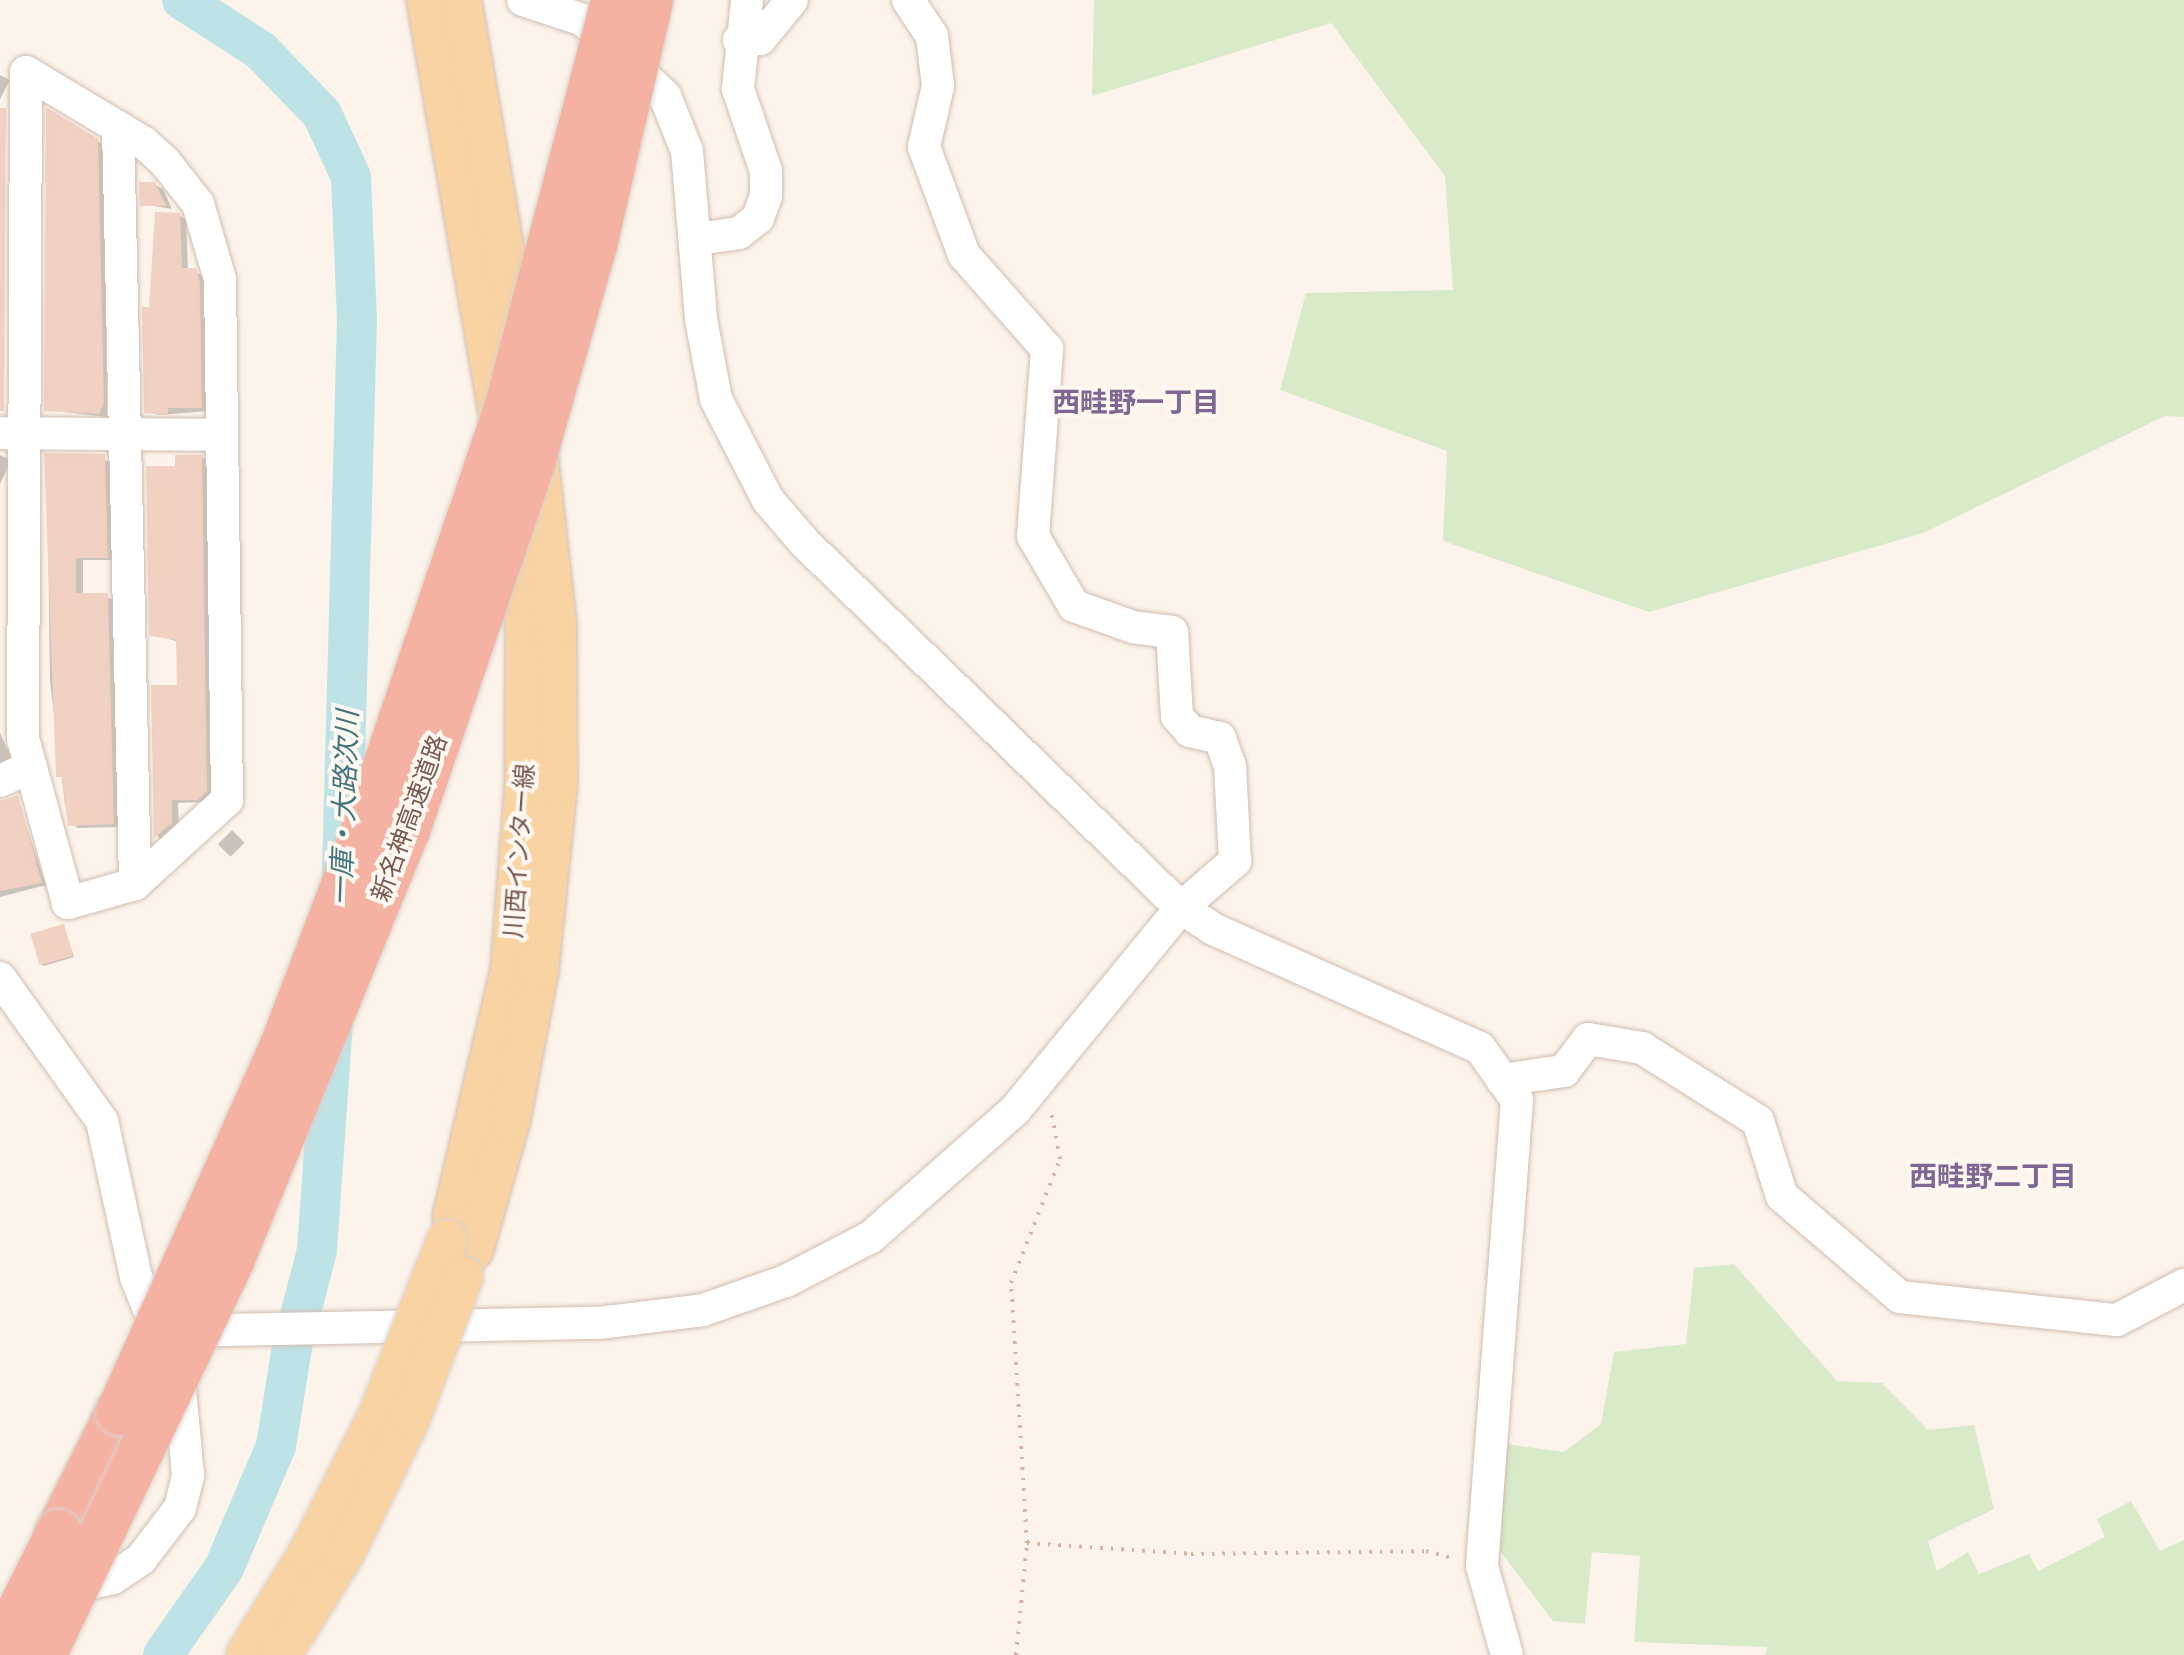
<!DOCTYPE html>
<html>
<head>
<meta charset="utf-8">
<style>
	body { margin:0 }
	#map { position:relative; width:2184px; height:1655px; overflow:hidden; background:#fcf4ea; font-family:"PT Sans Narrow","Noto Sans JP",sans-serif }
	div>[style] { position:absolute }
	.green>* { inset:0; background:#d8eac8 }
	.shadow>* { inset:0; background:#0003; transform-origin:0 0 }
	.river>* { height:40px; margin:-20px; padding:0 20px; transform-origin:20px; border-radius:20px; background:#bee3e6 }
	.building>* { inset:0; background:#f1d1c2; transform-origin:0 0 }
	.path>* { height:4px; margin-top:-2px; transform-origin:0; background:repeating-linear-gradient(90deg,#d7b4a4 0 2.5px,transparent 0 10.5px) }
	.roads { filter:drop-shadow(0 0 2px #d1bdb2) drop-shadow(0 0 2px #d1bdb2) }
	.minor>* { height:32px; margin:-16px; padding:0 16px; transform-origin:16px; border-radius:16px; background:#fff }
	.major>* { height:40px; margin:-20px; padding:0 20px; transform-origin:20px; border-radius:20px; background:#f9d3a4 }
	.highway>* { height:45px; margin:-22.5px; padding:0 22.5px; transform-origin:22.5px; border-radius:22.5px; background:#f5b2a2 }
	.bridges { filter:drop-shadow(0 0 2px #d9d1cd) drop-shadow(0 0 2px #d9d1cd) }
	.major-bridge>* { height:40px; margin:-20px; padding:0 20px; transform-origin:20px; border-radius:20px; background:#f9d3a4 }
	.highway-bridge>* { height:45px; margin:-22.5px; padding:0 22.5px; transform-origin:22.5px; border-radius:22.5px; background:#f5b2a2 }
	span { translate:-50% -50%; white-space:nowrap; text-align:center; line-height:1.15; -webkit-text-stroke:8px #fff8f1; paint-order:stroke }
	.street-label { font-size:25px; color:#77594d }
	.neighbourhood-label { font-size:28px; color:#806693; font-weight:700 }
	.water-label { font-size:28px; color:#40767c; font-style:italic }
</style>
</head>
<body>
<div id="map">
	<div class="green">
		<div style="clip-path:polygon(1094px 0,2184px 0,2184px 417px,2165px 416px,1923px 533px,1649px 612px,1443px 541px,1447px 451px,1280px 390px,1306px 293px,1453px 290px,1445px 176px,1331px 23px,1092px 96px)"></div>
		<div style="clip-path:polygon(1734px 1264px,1837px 1381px,1882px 1383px,1928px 1430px,1974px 1425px,1994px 1509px,1928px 1541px,1937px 1571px,1968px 1552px,1979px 1574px,2029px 1554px,2038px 1571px,2105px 1537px,2097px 1519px,2131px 1501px,2160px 1551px,2184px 1540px,2184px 1655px,1765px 1655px,1767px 1647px,1634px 1642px,1640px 1556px,1592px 1552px,1585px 1624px,1553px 1621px,1500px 1551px,1506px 1444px,1564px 1452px,1601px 1424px,1614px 1352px,1686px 1344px,1694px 1268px)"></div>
	</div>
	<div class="shadow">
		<div style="left:0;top:75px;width:11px;height:343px;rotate:27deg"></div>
		<div style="clip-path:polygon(48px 112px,105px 146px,107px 417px,47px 410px)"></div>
		<div style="clip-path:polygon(155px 185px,163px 189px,172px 209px,142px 204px)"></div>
		<div style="clip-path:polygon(178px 215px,186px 219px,188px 271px,203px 275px,207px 288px,209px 411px,158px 415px,150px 411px,152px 309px)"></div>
		<div style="left:0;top:455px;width:12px;height:194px;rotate:24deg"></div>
		<div style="clip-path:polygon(47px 456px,112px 461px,114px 560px,83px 560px,83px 595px,115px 599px,120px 827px,77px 828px,65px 805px,50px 681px)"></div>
		<div style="clip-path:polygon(202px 457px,208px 461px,213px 795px,205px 802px,178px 803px,179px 827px,164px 840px,158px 837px,153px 688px,179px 688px,179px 642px,152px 634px,178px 468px)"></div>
		<div style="clip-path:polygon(0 733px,12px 759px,0 766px)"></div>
		<div style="clip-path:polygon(17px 798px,46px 885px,0 897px,0 803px)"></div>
		<div style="left:232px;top:830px;width:18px;height:20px;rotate:45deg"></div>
		<div style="clip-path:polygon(63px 927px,74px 957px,44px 966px,41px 964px)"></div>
	</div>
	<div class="river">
		<div style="left:182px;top:0;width:93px;rotate:32.7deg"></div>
		<div style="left:260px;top:50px;width:89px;rotate:45.9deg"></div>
		<div style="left:322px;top:114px;width:69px;rotate:65.3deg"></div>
		<div style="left:351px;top:177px;width:142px;rotate:87.6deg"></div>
		<div style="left:357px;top:319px;width:552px;rotate:91.56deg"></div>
		<div style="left:163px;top:1655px;width:106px;rotate:-55deg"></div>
		<div style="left:224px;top:1568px;width:133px;rotate:-66.9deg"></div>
		<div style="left:276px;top:1446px;width:100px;rotate:-80.8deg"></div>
		<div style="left:292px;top:1347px;width:100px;rotate:-75.5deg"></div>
		<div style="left:317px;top:1250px;width:227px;rotate:-86deg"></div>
	</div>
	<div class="building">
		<div style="clip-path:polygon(46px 107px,98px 139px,104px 403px,99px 414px,44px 411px)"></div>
		<div style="clip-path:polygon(0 108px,6px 108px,4px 411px,0 411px)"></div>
		<div style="clip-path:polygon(139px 182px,155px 182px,166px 206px,140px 206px)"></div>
		<div style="clip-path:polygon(155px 212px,180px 213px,182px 268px,196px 268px,200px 282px,202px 408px,168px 408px,168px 415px,144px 413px,142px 307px,149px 307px)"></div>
		<div style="clip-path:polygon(44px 453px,105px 454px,108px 558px,76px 558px,76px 593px,108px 593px,114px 824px,68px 826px,62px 777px,56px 777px)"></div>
		<div style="clip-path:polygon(175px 455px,202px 455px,207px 791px,198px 800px,172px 800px,172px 823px,154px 838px,151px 685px,177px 685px,176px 640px,149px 636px,146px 466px,175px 466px)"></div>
		<div style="clip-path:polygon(18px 795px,42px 883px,0 891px,0 801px)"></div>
		<div style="left:64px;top:924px;width:33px;height:35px;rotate:74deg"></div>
	</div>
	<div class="path">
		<div style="left:1027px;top:1543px;width:164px;rotate:3.8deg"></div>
		<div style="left:1191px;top:1554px;width:235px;rotate:-0.7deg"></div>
		<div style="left:1426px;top:1551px;width:30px;rotate:15deg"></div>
		<div style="left:1016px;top:1655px;width:113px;rotate:-84.4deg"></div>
		<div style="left:1027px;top:1543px;width:260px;rotate:-93.5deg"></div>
		<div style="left:1011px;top:1283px;width:133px;rotate:-68.4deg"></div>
		<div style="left:1060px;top:1159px;width:49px;rotate:-100.6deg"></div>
	</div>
	<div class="roads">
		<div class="minor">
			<div style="left:523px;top:0;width:63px;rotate:18.4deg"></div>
			<div style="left:583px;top:20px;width:112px;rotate:42.8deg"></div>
			<div style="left:665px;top:96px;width:59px;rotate:68.2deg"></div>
			<div style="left:687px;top:151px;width:169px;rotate:85.2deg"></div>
			<div style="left:701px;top:319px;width:81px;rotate:79.4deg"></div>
			<div style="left:716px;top:399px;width:114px;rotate:62.8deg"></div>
			<div style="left:768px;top:500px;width:57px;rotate:49.3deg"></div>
			<div style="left:805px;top:543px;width:524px;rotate:44.15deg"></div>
			<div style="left:1181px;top:908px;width:38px;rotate:33deg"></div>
			<div style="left:1213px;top:929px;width:292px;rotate:24deg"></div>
			<div style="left:1480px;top:1048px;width:64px;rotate:54.6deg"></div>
			<div style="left:1517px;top:1100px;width:467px;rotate:94.3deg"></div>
			<div style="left:1482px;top:1566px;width:92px;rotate:74.3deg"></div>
			<div style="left:739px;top:40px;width:21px;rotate:-3deg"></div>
			<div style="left:760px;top:39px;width:50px;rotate:-50.6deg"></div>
			<div style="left:26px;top:72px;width:138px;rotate:31deg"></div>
			<div style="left:144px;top:143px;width:28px;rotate:42deg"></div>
			<div style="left:165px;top:162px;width:53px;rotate:51.8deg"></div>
			<div style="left:198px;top:204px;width:78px;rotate:73.7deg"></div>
			<div style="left:220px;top:279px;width:521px;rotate:89.23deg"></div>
			<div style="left:227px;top:800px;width:125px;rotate:137.6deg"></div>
			<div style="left:135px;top:884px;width:70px;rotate:164.2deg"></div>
			<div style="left:68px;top:903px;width:170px;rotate:-105.3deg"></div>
			<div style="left:23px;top:739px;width:667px;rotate:-89.74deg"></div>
			<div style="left:118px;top:127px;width:757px;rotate:88.71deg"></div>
			<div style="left:698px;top:239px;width:41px;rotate:-8.3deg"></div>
			<div style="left:739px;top:233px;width:24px;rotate:-38deg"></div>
			<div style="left:758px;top:218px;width:23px;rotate:-70deg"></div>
			<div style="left:766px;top:196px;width:25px;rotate:-90deg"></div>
			<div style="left:766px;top:171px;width:87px;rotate:-108.9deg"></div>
			<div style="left:738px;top:89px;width:89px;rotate:-84.2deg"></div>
			<div style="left:0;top:433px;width:220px;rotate:0.5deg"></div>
			<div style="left:0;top:781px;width:33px;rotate:-25deg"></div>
			<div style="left:0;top:978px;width:176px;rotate:54.5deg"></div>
			<div style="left:102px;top:1121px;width:160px;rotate:77.7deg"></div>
			<div style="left:136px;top:1277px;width:32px;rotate:68deg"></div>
			<div style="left:148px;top:1307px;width:34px;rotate:45deg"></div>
			<div style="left:172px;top:1331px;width:427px;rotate:-1.1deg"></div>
			<div style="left:599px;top:1323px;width:105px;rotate:-7.1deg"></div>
			<div style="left:703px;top:1310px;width:88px;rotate:-19.3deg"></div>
			<div style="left:786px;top:1281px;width:96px;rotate:-27.4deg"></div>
			<div style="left:871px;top:1237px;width:192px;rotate:-41.4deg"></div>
			<div style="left:1015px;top:1110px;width:261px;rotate:-50.6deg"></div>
			<div style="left:1181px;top:908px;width:72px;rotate:-41deg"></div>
			<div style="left:1235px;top:861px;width:95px;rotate:-93deg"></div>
			<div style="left:1230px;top:766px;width:30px;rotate:-110deg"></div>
			<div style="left:1220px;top:738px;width:31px;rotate:-167deg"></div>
			<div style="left:1190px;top:731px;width:20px;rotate:-131deg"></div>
			<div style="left:1177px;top:716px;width:84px;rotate:-93.4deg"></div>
			<div style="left:1172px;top:632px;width:39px;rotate:-173deg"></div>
			<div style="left:1133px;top:627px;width:63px;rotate:-160.4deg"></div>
			<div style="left:1074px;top:606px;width:81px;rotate:-120.4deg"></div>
			<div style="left:1033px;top:536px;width:188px;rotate:-85.7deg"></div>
			<div style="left:1047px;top:349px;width:125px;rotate:-131.4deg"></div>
			<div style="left:964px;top:255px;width:115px;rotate:-110.3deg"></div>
			<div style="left:924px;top:147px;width:63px;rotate:-77.1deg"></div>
			<div style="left:938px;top:86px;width:50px;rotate:-96.8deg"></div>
			<div style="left:932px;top:36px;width:43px;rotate:-123.7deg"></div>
			<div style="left:1502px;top:1080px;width:63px;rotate:-8.3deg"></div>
			<div style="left:1564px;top:1071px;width:40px;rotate:-53deg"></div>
			<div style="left:1588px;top:1039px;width:55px;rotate:9.5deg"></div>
			<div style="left:1642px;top:1048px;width:137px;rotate:32.2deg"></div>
			<div style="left:1758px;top:1121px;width:79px;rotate:72.3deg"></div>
			<div style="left:1782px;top:1196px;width:155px;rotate:40.6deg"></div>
			<div style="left:1900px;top:1297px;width:218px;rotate:6.1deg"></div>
			<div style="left:2117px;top:1320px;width:76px;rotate:-27.6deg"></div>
			<div style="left:63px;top:1589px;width:51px;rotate:-12.4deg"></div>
			<div style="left:113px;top:1578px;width:34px;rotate:-34deg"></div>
			<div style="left:141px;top:1559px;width:64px;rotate:-52.6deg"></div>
			<div style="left:180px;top:1508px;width:34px;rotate:-76deg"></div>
			<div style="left:188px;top:1475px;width:107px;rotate:-95.3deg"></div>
		</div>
		<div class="major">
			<div style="left:427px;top:0;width:426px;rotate:80.1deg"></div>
			<div style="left:461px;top:0;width:356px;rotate:80.3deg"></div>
			<div style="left:453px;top:1217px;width:254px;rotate:-76.8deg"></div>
			<div style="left:511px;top:970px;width:185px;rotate:-85.6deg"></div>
			<div style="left:525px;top:786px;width:161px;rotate:-89.6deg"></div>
			<div style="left:526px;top:625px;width:108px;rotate:-96.4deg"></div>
			<div style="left:473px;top:1250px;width:136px;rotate:-74.2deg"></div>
			<div style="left:510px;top:1119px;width:151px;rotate:-79.3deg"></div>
			<div style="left:538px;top:971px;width:188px;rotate:-84.2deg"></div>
			<div style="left:557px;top:784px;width:160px;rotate:-90.4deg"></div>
			<div style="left:556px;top:624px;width:182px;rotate:-96.3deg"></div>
		</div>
		<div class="highway">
			<div style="left:58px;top:1532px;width:134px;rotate:-63.4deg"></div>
		</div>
	</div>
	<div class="bridges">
		<div class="major-bridge">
			<div style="left:246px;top:1655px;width:119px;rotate:-58.5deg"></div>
			<div style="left:308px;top:1554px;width:155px;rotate:-63.1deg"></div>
			<div style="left:378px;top:1416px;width:189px;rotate:-68.6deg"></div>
			<div style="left:281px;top:1655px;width:121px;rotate:-58.1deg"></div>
			<div style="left:345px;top:1552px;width:149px;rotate:-64.1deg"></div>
			<div style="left:410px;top:1418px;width:151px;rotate:-69.4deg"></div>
		</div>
		<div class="highway-bridge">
			<div style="left:118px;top:1412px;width:399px;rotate:-65.9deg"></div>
			<div style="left:281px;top:1048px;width:214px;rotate:-69.2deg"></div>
			<div style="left:357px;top:848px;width:472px;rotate:-71.3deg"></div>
			<div style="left:508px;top:401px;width:415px;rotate:-75.3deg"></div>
			<div style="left:0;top:1648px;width:130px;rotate:-63.4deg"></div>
			<div style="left:43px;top:1655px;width:440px;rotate:-64.5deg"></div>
			<div style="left:232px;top:1258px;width:462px;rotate:-67.8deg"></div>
			<div style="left:407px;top:830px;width:389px;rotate:-71.2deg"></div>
			<div style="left:532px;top:462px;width:226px;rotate:-74.1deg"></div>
			<div style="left:594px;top:245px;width:251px;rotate:-77.1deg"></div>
		</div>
	</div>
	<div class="street-label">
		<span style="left:409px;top:818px;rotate:-70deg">新名神高速道路</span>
		<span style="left:519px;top:851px;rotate:-86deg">川西インター線</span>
	</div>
	<div class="neighbourhood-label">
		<span style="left:1136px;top:402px">西畦野一丁目</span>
		<span style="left:1993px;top:1176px">西畦野二丁目</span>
	</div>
	<div class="water-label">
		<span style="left:344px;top:808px;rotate:-88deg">一庫・大路次川</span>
	</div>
</div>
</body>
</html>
